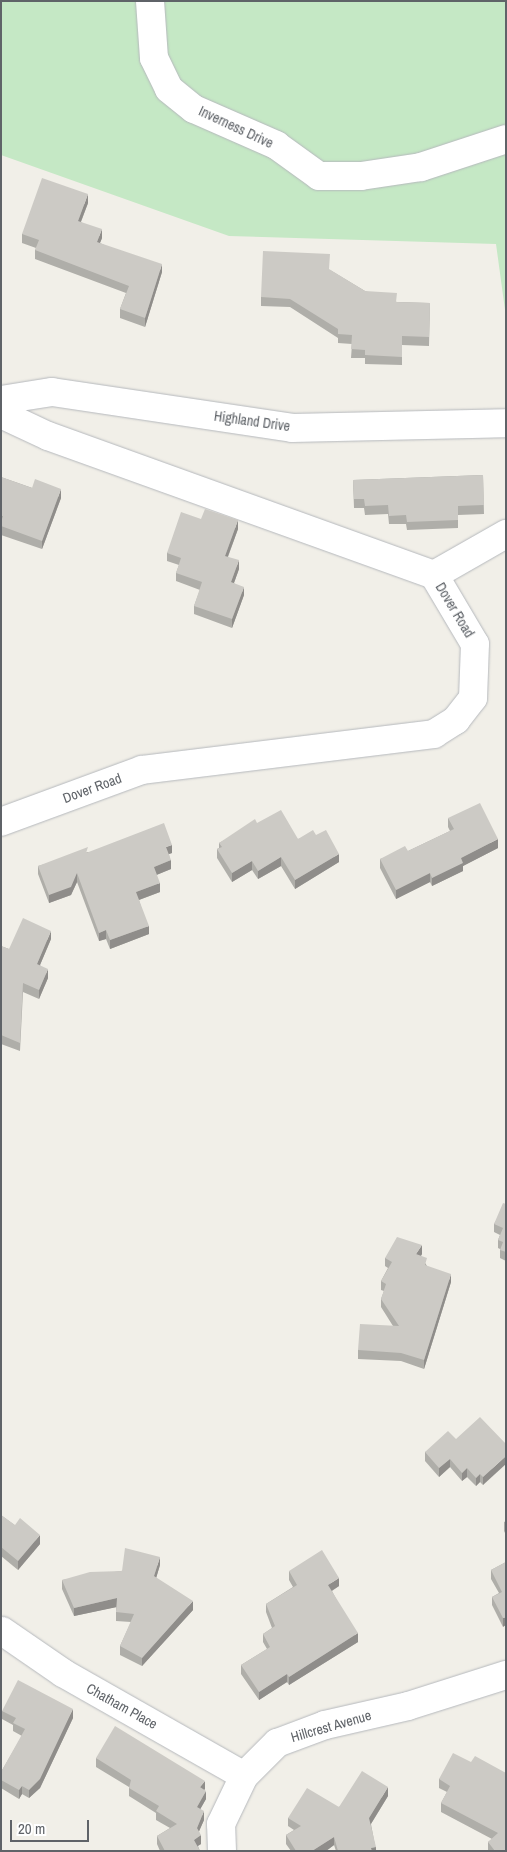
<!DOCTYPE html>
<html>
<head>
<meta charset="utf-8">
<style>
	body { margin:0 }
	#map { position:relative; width:507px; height:1852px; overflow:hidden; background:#f1efe8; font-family:"Archivo Narrow",sans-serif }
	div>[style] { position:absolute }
	.green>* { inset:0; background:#c5e8c5 }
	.roads { filter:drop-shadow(0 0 1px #b5b8bc) drop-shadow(0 0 1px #b5b8bc) }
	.minor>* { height:28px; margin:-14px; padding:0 14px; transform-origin:14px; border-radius:14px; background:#fff }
	.wall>* { inset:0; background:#afaea9 }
	.shaded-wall>* { inset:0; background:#8f8d8a }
	.building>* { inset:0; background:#cccac5 }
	span { translate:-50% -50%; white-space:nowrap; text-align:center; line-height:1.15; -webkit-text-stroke:4px #fff; paint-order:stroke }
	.street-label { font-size:14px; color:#5f6368 }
	.frame { position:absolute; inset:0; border:2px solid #5f6368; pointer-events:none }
	.scale { position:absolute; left:10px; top:1820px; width:79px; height:22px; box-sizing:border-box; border:2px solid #5f6368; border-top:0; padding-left:6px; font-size:15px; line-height:18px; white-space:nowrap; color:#5f6368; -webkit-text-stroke:4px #fff; paint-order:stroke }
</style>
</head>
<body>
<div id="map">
	<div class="green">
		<div style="clip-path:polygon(1px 1px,506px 1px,506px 317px,496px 244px,229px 236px,1px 155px)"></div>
	</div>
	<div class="roads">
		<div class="minor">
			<div style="left:150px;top:1px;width:57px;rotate:86deg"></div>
			<div style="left:154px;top:58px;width:34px;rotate:64deg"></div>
			<div style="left:169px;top:89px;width:32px;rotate:39deg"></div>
			<div style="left:194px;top:109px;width:90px;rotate:23.7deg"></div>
			<div style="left:276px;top:145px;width:53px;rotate:35.8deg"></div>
			<div style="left:319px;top:176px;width:42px"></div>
			<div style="left:361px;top:176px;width:61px;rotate:-8.5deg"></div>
			<div style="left:421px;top:167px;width:89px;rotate:-18.2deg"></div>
			<div style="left:1px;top:400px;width:52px;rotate:-8.9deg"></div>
			<div style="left:52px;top:392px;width:243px;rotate:8.5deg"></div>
			<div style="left:292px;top:428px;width:214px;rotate:-1.3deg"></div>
			<div style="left:1px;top:414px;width:52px;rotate:25.1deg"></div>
			<div style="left:48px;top:436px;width:410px;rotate:19.8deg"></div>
			<div style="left:434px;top:575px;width:80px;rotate:59.3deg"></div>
			<div style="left:475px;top:644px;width:54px;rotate:92.1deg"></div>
			<div style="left:473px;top:698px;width:28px;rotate:128deg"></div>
			<div style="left:456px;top:720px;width:26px;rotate:148deg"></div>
			<div style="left:434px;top:734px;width:294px;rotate:173deg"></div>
			<div style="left:142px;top:770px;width:150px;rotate:159.8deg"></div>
			<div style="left:434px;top:575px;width:83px;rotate:-29.7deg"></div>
			<div style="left:2px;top:1631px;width:74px;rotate:34.5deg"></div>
			<div style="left:63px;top:1673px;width:208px;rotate:29.6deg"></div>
			<div style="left:222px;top:1851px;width:27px;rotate:-92deg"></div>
			<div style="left:221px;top:1824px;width:53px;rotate:-64.4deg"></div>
			<div style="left:244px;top:1776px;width:47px;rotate:-45deg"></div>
			<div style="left:277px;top:1743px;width:51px;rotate:-20.6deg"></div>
			<div style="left:325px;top:1725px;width:85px;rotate:-12.9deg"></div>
			<div style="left:408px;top:1706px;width:103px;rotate:-17.6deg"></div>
		</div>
	</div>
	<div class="wall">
		<div style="clip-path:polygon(88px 203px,81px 222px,102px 238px,100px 243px,162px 272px,145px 327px,120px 318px,120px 309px,126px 293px,35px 259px,35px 250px,36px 248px,22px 243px,22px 234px)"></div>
		<div style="clip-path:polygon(330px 270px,365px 291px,397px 302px,430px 303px,429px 346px,402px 345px,402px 365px,365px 364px,365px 358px,351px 358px,352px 344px,338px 343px,338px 338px,290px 307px,261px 306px,261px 297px)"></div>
		<div style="clip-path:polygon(483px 475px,484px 514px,458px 515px,458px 528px,407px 530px,406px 524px,389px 524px,388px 514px,365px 515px,364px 508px,354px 508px,353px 480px)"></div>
		<div style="clip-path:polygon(1px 477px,61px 498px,42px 549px,1px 535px)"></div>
		<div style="clip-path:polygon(201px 519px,238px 529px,228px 557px,239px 569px,234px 583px,244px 595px,232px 628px,194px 614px,194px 606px,200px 590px,176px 581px,176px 573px,179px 565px,167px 561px,167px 553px)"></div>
		<div style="clip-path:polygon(448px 818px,498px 848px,463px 866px,463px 871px,432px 886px,430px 882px,396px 899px,380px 868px,380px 859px,408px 851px,450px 831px,448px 827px)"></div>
		<div style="clip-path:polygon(257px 823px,298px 839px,316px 835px,339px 862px,295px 889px,281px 866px,258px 879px,252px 870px,232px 882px,217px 858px,217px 849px,219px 848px,219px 843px)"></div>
		<div style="clip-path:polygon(88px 852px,172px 853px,169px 854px,171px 869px,156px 875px,160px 892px,139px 900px,149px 934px,110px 949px,106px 939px,99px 941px,77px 882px,71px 895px,49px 903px,38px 874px,38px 866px)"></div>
		<div style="clip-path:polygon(51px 939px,40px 965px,48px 978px,39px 999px,23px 992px,20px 1051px,1px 1044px,1px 946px,9px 949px)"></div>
		<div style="clip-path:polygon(506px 1204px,506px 1261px,500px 1258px,500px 1249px,498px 1248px,498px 1240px,500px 1235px,494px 1232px,494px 1224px)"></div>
		<div style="clip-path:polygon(422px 1254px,421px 1256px,427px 1266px,451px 1282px,424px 1369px,401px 1361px,358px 1359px,358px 1350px,393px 1326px,381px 1307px,381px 1299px,384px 1291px,381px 1290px,381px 1281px,388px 1268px,385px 1266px,385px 1258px)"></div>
		<div style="clip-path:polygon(456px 1439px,506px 1444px,483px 1485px,480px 1482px,476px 1486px,467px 1477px,462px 1481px,450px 1467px,439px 1477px,425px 1461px,425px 1452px)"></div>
		<div style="clip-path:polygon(1px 1515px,40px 1544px,18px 1570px,1px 1556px)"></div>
		<div style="clip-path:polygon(506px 1521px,506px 1535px,504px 1531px,504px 1522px)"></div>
		<div style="clip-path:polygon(506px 1562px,503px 1627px,492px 1605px,492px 1597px,499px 1593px,491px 1579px,491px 1570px)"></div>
		<div style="clip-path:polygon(160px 1565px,156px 1578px,193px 1610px,142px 1666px,120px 1655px,120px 1646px,131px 1622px,116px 1621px,116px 1607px,74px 1616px,62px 1589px,62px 1580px)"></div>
		<div style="clip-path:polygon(289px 1571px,339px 1586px,332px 1591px,358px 1642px,289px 1685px,287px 1682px,259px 1700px,241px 1674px,241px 1665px,267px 1649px,263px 1642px,263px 1634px,272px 1628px,266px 1612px,266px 1604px,293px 1587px,289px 1580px)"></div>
		<div style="clip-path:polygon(2px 1711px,73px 1718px,40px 1788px,29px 1798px,22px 1794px,19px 1799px,1px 1788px,1px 1772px,22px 1736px,13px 1731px,13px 1725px,2px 1719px)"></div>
		<div style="clip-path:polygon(96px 1758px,204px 1790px,206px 1799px,200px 1809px,204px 1820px,199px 1831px,201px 1844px,198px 1846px,200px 1851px,160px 1851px,157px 1844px,157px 1836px,170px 1828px,156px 1820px,156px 1813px,129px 1796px,129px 1787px,96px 1767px)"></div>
		<div style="clip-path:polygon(471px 1762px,506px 1851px,488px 1851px,488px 1842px,492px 1839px,441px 1812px,441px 1803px,447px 1792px,439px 1788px,439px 1779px)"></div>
		<div style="clip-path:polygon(388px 1796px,371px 1824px,376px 1851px,336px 1851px,334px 1845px,326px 1851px,291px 1851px,286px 1844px,286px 1835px,294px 1830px,288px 1826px,288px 1818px)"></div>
	</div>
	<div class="shaded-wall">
		<div style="clip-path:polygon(88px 194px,88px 203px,78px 229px,78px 221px)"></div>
		<div style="clip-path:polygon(102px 229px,102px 238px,97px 250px,97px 242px)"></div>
		<div style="clip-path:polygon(162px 264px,162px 272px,145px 327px,145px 318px)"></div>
		<div style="clip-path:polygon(61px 489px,61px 498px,42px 549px,42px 541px)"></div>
		<div style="clip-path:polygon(238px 520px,238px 529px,225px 564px,225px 556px)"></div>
		<div style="clip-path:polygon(239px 560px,239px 569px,231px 591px,231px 582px)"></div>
		<div style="clip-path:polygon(244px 587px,244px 595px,232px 628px,232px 619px)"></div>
		<div style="clip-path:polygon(498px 839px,498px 848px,463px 866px,463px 871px,432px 886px,432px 878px,461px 858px)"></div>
		<div style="clip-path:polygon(172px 845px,172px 853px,166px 855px,166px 847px)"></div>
		<div style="clip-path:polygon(339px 854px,339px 862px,295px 889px,295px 880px)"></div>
		<div style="clip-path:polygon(281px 857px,281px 866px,258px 879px,258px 871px)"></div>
		<div style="clip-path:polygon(171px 860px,171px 869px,154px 876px,154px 867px)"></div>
		<div style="clip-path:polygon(252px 861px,252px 870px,232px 882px,232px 873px)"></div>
		<div style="clip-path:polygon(77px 873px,77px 882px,71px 895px,49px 903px,49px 895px)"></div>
		<div style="clip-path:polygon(430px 873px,430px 882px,396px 899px,396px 890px)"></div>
		<div style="clip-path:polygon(160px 883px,160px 892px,136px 901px,136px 892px)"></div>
		<div style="clip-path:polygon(149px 926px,149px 934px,110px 949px,110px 940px)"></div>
		<div style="clip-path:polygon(106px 930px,106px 939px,99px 941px,99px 933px)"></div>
		<div style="clip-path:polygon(51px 931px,51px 939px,37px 972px,37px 964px)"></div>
		<div style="clip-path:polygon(48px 969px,48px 978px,39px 999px,39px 990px)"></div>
		<div style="clip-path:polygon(422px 1245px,422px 1254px,416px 1263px,416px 1254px)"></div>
		<div style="clip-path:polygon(451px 1274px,451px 1282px,424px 1369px,424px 1360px)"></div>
		<div style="clip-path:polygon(506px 1456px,506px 1464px,483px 1485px,483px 1477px)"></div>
		<div style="clip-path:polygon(450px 1459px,450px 1467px,439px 1477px,439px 1468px)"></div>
		<div style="clip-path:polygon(467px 1468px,467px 1477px,462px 1481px,462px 1473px)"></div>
		<div style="clip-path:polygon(480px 1474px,480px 1482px,476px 1486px,476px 1478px)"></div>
		<div style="clip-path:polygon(40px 1535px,40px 1544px,18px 1570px,18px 1561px)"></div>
		<div style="clip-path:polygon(160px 1557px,160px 1565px,154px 1585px,154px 1576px)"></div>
		<div style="clip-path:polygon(339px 1578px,339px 1586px,328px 1593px,328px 1585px)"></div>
		<div style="clip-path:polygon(117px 1598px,117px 1607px,74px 1616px,74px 1608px)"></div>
		<div style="clip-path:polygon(193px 1601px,193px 1610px,142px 1666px,142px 1658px)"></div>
		<div style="clip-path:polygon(506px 1617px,506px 1625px,503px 1627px,503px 1618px)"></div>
		<div style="clip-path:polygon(358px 1633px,358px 1642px,289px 1685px,289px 1677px)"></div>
		<div style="clip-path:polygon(287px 1674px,287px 1682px,259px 1700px,259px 1692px)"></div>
		<div style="clip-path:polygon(73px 1709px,73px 1718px,40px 1788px,29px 1798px,29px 1790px)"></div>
		<div style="clip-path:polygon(205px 1781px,205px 1789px,200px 1796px,200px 1787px)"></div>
		<div style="clip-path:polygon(22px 1786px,22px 1794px,19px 1799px,19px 1790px)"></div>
		<div style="clip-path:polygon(388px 1787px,388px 1796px,369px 1827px,369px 1818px)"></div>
		<div style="clip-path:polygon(206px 1791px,206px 1799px,197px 1815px,197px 1807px)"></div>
		<div style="clip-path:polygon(204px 1811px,204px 1820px,197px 1836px,197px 1828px)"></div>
		<div style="clip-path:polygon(201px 1835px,201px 1844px,194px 1848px,194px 1840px)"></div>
		<div style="clip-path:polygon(334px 1837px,334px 1845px,326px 1851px,312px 1851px)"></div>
		<div style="clip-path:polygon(376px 1847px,376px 1851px,371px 1851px,371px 1848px)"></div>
	</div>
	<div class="building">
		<div style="clip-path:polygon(42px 178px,88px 194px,78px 221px,102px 229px,97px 242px,162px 264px,145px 318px,120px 309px,129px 286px,35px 250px,39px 240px,22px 234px)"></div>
		<div style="clip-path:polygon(263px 251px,330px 254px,329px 269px,365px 291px,397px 293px,396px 302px,430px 303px,429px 337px,402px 336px,402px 357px,365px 355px,365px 350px,351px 349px,352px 335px,338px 334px,338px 329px,290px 299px,261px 297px)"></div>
		<div style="clip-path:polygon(483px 475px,484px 505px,458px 506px,458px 520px,407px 522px,406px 515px,389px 516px,388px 505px,365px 506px,364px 499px,354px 499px,353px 480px)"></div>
		<div style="clip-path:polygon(1px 477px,32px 488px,35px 479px,61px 489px,42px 541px,1px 526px,1px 522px,3px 516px,1px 516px)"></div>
		<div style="clip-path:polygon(205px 509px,238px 520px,225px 556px,239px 560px,231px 582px,244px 587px,232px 619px,194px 606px,202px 582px,176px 573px,181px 558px,167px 553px,181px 512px,201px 519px)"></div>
		<div style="clip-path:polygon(480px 803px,498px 839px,461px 858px,463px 863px,432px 878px,430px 873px,396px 890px,380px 859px,405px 846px,408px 851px,454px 829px,448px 818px)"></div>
		<div style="clip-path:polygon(281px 810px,298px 839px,313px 830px,316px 835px,326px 830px,339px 854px,295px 880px,281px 857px,258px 871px,252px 861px,232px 873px,217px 849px,222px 847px,219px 843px,255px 819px,257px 823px)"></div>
		<div style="clip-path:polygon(164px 823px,172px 845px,166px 847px,171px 860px,154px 867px,160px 883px,136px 892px,149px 926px,110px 940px,106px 930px,99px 933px,77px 873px,71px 887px,49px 895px,38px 866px,88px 847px,86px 853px)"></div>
		<div style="clip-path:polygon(23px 918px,51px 931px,37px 964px,48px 969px,39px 990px,23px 983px,20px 1043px,1px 1035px,1px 946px,9px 949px)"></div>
		<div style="clip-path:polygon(503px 1203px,506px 1204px,506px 1252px,500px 1250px,503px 1242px,498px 1240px,503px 1228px,494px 1224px)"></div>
		<div style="clip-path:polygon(397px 1237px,422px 1245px,416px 1254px,427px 1258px,425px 1265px,451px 1274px,424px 1360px,401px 1353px,358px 1350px,360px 1324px,399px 1326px,381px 1299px,386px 1284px,381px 1281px,392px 1262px,385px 1258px)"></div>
		<div style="clip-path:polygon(480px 1417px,506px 1444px,506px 1456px,483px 1477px,480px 1474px,476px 1478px,467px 1468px,462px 1473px,450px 1459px,439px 1468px,425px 1452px,448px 1431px,456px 1439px)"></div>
		<div style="clip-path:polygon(1px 1515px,15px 1525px,20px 1518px,40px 1535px,18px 1561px,1px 1547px)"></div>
		<div style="clip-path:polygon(125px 1548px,160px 1557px,154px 1576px,193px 1601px,142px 1658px,120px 1646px,134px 1614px,116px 1612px,117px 1598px,74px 1608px,62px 1580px,90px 1572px,122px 1571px)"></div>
		<div style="clip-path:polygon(322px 1550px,339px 1578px,328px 1585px,358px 1633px,289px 1677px,287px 1674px,259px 1692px,241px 1665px,270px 1647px,263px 1634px,275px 1626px,266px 1604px,297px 1585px,289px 1571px)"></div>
		<div style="clip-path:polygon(506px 1562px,506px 1617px,503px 1618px,492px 1597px,502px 1592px,491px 1570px)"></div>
		<div style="clip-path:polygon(18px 1680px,73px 1709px,40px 1779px,29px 1790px,22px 1786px,19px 1790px,1px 1780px,1px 1772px,25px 1729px,13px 1723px,16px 1718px,2px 1711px)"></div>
		<div style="clip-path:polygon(115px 1726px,205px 1781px,200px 1787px,206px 1791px,197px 1807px,204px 1811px,197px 1828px,201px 1835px,194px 1840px,200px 1851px,165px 1851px,157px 1836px,177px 1824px,156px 1811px,159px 1806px,129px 1788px,131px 1780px,96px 1758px)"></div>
		<div style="clip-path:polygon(453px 1753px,471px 1762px,475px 1756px,506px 1773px,506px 1851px,495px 1851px,488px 1842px,498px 1833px,441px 1803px,450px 1786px,439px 1779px)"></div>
		<div style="clip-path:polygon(362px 1771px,388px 1787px,369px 1818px,376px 1847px,371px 1848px,372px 1851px,338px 1851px,334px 1837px,312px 1851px,296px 1851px,286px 1835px,301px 1826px,288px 1818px,307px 1788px,339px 1807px)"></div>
	</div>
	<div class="street-label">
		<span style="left:236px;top:127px;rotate:25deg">Inverness Drive</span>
		<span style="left:252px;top:421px;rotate:8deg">Highland Drive</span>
		<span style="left:455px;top:610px;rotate:59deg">Dover Road</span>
		<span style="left:92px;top:788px;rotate:-20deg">Dover Road</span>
		<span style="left:122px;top:1706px;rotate:29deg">Chatham Place</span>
		<span style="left:331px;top:1726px;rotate:-16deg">Hillcrest Avenue</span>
	</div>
	<div class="frame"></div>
	<div class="scale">20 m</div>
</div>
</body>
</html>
